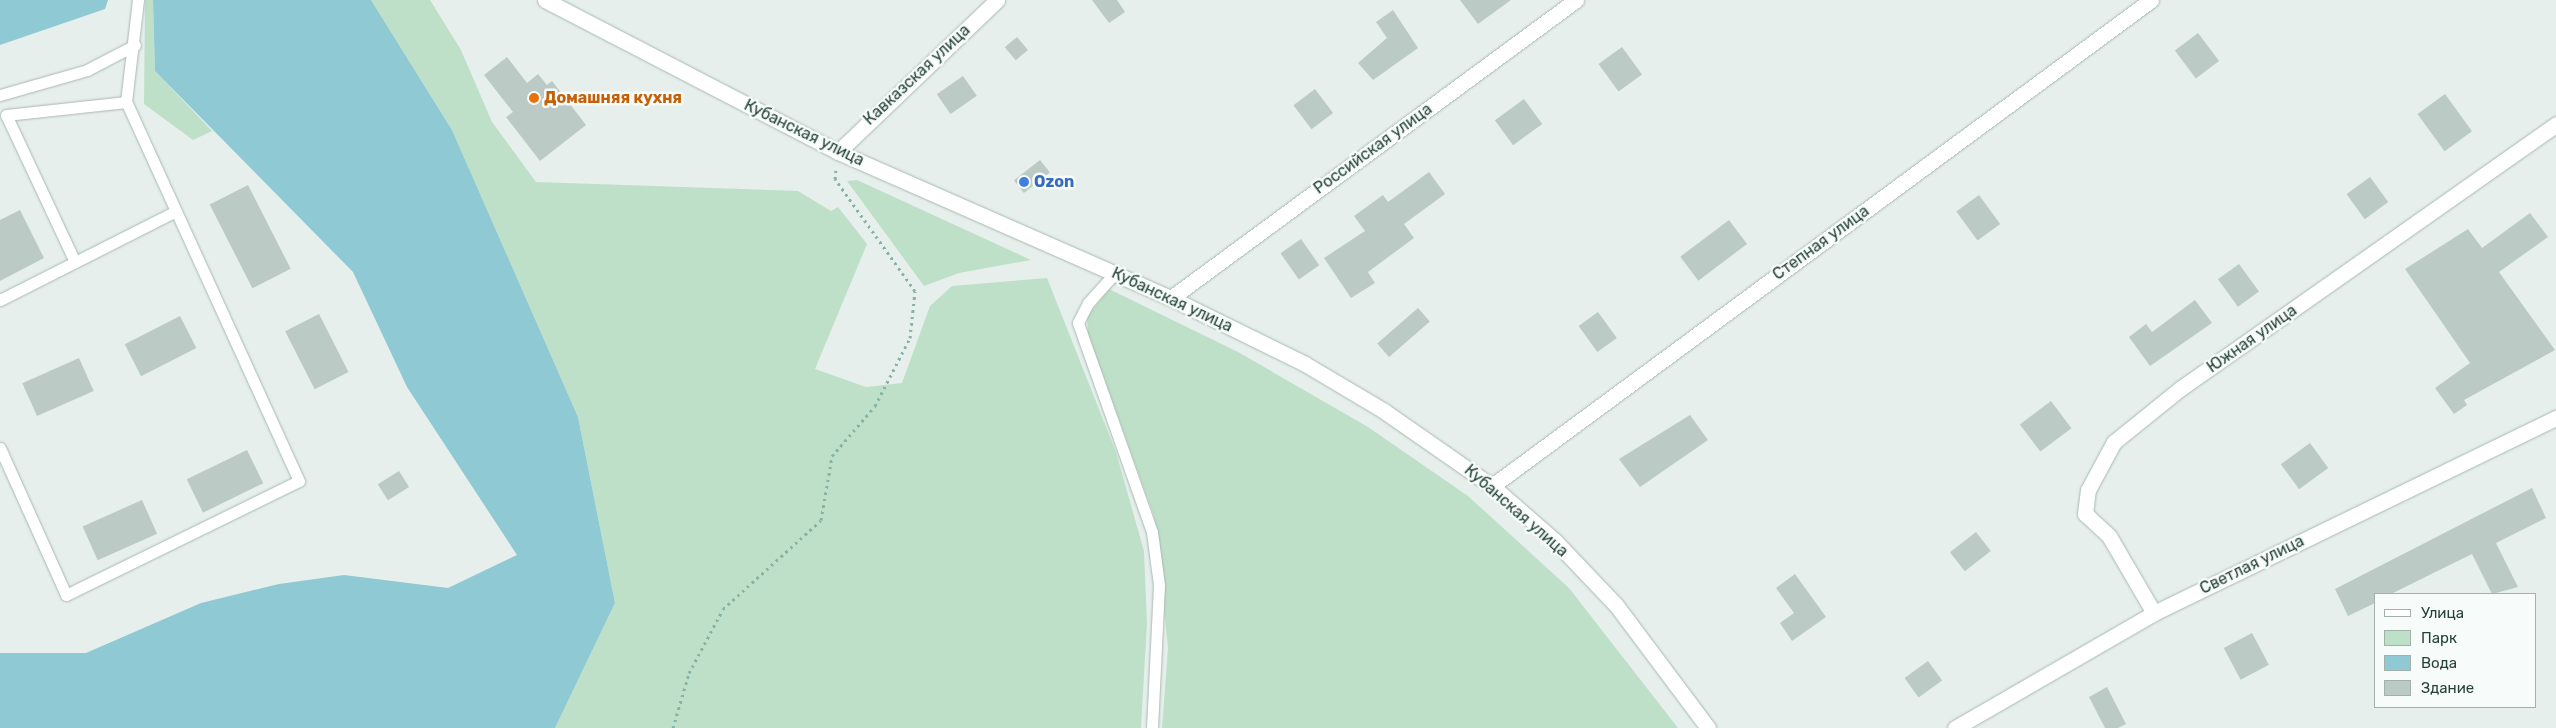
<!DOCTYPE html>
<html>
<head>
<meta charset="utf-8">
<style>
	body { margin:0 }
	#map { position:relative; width:2556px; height:728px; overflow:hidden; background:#e6efeb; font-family:Rubik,sans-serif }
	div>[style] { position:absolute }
	.green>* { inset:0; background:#bfe0c8 }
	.water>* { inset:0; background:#8ec9d4 }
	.building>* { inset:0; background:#bbcac4; transform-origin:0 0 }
	.path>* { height:3px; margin-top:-1.5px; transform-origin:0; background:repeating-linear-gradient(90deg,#86b3a5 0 2.5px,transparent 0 6.5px) }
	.roads { filter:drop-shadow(0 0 1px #a8b8b2) drop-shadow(0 0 1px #a8b8b2) }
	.lane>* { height:11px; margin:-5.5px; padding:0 5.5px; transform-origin:5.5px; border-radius:5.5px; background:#fff }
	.street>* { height:15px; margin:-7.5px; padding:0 7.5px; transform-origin:7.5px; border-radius:7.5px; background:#fff }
	.secondary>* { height:15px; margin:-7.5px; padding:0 7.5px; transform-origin:7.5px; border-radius:7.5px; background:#fff }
	.dots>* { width:14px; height:14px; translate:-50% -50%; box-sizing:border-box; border:2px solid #f7fbf9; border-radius:50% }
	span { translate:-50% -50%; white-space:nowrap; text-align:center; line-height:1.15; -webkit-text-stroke:5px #f7fbf9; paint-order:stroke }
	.street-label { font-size:16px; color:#24423a }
	.food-label { font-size:16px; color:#c56008; font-weight:700 }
	.left { translate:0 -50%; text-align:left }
	.shop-label { font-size:16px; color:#366cbe; font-weight:700 }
	.legend { position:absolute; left:2374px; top:593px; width:162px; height:115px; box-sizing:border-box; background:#f7fbf9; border:1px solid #a3b1ad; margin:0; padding:6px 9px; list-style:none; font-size:15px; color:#24423a }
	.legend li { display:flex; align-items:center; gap:10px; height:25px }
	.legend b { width:25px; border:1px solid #a3b1ad }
</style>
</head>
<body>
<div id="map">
	<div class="green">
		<div style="clip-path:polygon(145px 0,153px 0,155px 71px,212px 131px,193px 140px,144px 104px)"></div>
		<div style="clip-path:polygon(371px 0,430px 0,461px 50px,492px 122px,536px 182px,798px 191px,831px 211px,838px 207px,867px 244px,815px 369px,866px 387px,902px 383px,930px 306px,952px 286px,1047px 278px,1116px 452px,1144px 551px,1147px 623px,1141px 728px,555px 728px,615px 603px,578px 417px,452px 130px)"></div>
		<div style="clip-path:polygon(857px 180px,1031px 260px,959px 273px,924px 286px,847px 181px)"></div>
		<div style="clip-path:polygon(1109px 289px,1238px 352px,1368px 427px,1468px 496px,1569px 588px,1678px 728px,1162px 728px,1168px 648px,1154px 516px,1088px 334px,1087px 317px)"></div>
	</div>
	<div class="water">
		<div style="clip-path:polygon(0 0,108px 0,105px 9px,0 45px)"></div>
		<div style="clip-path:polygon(153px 0,371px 0,452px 130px,578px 417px,615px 603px,555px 728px,0 728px,0 653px,86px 653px,201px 603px,279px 584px,344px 575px,448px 588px,517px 555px,407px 387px,353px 272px,155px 71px)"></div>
	</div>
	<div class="building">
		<div style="clip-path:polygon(1092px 0,1117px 0,1125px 12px,1109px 23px)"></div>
		<div style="clip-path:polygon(1460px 0,1511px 0,1478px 24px)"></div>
		<div style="clip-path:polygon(1393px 10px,1418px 48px,1373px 80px,1358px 63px,1387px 38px,1376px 22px)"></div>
		<div style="left:2198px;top:33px;width:35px;height:29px;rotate:53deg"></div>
		<div style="left:1017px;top:37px;width:17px;height:16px;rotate:50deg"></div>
		<div style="left:1622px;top:47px;width:34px;height:29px;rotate:54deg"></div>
		<div style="clip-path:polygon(507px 57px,527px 83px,538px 74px,547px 85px,552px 81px,586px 125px,540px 161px,506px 117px,513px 112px,484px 75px)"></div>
		<div style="left:963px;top:76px;width:24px;height:32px;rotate:55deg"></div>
		<div style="left:1315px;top:89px;width:30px;height:27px;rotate:53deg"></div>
		<div style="left:2445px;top:94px;width:46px;height:34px;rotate:54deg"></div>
		<div style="left:1524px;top:99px;width:31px;height:36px;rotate:54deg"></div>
		<div style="left:1040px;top:160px;width:16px;height:33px;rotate:52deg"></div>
		<div style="clip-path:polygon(1429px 172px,1445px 194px,1404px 224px,1414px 238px,1368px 272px,1375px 283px,1351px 298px,1324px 258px,1365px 231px,1354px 216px,1383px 195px,1388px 202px)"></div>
		<div style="left:2370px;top:177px;width:31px;height:29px;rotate:54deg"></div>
		<div style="left:248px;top:185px;width:94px;height:43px;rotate:63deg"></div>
		<div style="left:1979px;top:195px;width:36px;height:28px;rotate:54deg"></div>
		<div style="clip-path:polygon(20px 210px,44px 258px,0 281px,0 220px)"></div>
		<div style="clip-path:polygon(2530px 213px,2548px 237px,2499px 272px,2555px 350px,2464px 400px,2467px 405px,2454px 414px,2435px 388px,2470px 363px,2405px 269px,2468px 229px,2482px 248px)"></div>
		<div style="left:1729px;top:220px;width:30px;height:61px;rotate:53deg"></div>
		<div style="left:1301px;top:239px;width:32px;height:25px;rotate:55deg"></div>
		<div style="left:2239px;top:264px;width:34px;height:26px;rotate:54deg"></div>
		<div style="clip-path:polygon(2195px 300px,2212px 323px,2150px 366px,2129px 337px,2146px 324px,2152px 332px)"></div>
		<div style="left:1418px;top:308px;width:18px;height:54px;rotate:49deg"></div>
		<div style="left:1598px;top:312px;width:32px;height:24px;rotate:54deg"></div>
		<div style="left:319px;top:314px;width:65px;height:38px;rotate:63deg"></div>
		<div style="left:180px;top:316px;width:36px;height:62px;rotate:63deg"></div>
		<div style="left:79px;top:358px;width:36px;height:62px;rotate:66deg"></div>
		<div style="left:2051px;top:401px;width:34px;height:39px;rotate:53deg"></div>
		<div style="clip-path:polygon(1690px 415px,1708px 440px,1640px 487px,1619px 459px)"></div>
		<div style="left:2310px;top:443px;width:31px;height:36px;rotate:54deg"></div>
		<div style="left:247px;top:450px;width:37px;height:67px;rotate:64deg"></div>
		<div style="left:399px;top:471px;width:19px;height:25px;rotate:58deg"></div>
		<div style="clip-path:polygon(2532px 488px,2546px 518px,2496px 543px,2518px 587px,2492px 594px,2472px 554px,2391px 594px,2375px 594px,2375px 603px,2348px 616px,2335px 589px)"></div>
		<div style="left:142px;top:500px;width:37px;height:65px;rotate:66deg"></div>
		<div style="left:1976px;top:532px;width:24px;height:33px;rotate:52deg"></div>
		<div style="clip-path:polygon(1795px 574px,1826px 617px,1792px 641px,1780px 623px,1794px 613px,1776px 588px)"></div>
		<div style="left:2252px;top:633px;width:36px;height:32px;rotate:62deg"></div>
		<div style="left:1928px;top:661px;width:24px;height:29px;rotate:54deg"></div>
		<div style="clip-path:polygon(2107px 687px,2126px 724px,2118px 728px,2105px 728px,2089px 697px)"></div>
	</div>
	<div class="path">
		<div style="left:673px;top:728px;width:57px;rotate:-73.8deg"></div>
		<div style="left:689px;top:673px;width:72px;rotate:-62deg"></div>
		<div style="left:723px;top:609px;width:132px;rotate:-42.2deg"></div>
		<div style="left:821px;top:520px;width:65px;rotate:-80.2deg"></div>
		<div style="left:832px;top:456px;width:66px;rotate:-49.3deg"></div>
		<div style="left:875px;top:406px;width:76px;rotate:-62.8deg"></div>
		<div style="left:910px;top:338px;width:47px;rotate:-83.9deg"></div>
		<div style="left:915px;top:291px;width:138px;rotate:-125.5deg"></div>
		<div style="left:835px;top:179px;width:9px;rotate:-84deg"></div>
	</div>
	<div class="roads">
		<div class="lane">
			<div style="left:0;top:95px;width:91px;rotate:-16deg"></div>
			<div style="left:87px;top:70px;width:54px;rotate:-27.5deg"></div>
			<div style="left:75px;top:262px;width:162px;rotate:-115.1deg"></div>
			<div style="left:6px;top:115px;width:121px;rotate:-6.2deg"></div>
			<div style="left:1115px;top:273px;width:40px;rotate:132deg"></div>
			<div style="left:1088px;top:303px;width:22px;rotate:117deg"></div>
			<div style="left:1078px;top:323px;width:222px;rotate:70.5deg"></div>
			<div style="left:1152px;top:532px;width:53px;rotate:82.5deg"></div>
			<div style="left:1159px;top:585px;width:143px;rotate:92.8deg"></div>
			<div style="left:0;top:300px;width:197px;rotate:-26.8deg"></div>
			<div style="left:0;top:448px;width:161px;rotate:65.8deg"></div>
			<div style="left:66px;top:595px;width:259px;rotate:-26.1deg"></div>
			<div style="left:299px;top:481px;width:417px;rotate:-114.5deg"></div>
			<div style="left:126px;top:102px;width:103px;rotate:-83.3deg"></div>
		</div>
		<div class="street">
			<div style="left:838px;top:152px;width:220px;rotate:-43.7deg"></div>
			<div style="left:1171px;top:298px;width:503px;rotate:-36.35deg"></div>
			<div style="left:1492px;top:486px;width:819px;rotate:-36.41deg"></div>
			<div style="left:2154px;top:613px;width:89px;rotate:-120.3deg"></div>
			<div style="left:2109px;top:536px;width:33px;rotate:-137deg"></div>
			<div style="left:2085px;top:514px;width:24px;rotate:-83deg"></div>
			<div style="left:2088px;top:490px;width:55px;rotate:-61.6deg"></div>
			<div style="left:2114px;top:442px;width:86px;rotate:-38.9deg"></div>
			<div style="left:2181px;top:388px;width:459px;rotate:-35.1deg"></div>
			<div style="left:1955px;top:728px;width:230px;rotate:-30deg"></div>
			<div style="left:2154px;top:613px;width:447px;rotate:-25.9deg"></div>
		</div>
		<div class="secondary">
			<div style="left:545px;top:0;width:330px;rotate:27.4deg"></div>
			<div style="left:838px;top:152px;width:364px;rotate:23.7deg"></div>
			<div style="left:1171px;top:298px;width:149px;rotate:26.2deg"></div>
			<div style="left:1305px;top:364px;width:92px;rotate:30.7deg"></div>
			<div style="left:1384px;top:411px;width:131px;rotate:34.8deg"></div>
			<div style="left:1492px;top:486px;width:84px;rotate:41.1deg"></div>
			<div style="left:1555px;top:541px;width:88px;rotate:46.4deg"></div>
			<div style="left:1616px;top:605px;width:154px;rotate:53.2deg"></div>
		</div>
	</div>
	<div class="dots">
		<div style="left:534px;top:98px;background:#e8710a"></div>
		<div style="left:1024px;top:182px;background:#3f7fe0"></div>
	</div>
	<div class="street-label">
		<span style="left:917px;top:75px;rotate:-43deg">Кавказская улица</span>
		<span style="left:804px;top:133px;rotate:26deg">Кубанская улица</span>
		<span style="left:1373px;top:149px;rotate:-36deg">Российская улица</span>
		<span style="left:1821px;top:243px;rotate:-36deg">Степная улица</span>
		<span style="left:1172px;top:300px;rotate:25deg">Кубанская улица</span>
		<span style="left:2252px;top:339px;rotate:-35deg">Южная улица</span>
		<span style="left:1516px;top:511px;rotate:41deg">Кубанская улица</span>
		<span style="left:2252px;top:565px;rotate:-26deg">Светлая улица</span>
	</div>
	<div class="food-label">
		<span class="left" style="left:544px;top:98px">Домашняя кухня</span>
	</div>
	<div class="shop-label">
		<span class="left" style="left:1034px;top:182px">Ozon</span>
	</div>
	<ul class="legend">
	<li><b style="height:6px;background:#fff"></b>Улица</li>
	<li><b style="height:14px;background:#bfe0c8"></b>Парк</li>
	<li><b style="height:14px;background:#8ec9d4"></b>Вода</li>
	<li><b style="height:14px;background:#bbcac4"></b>Здание</li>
	</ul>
</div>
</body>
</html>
